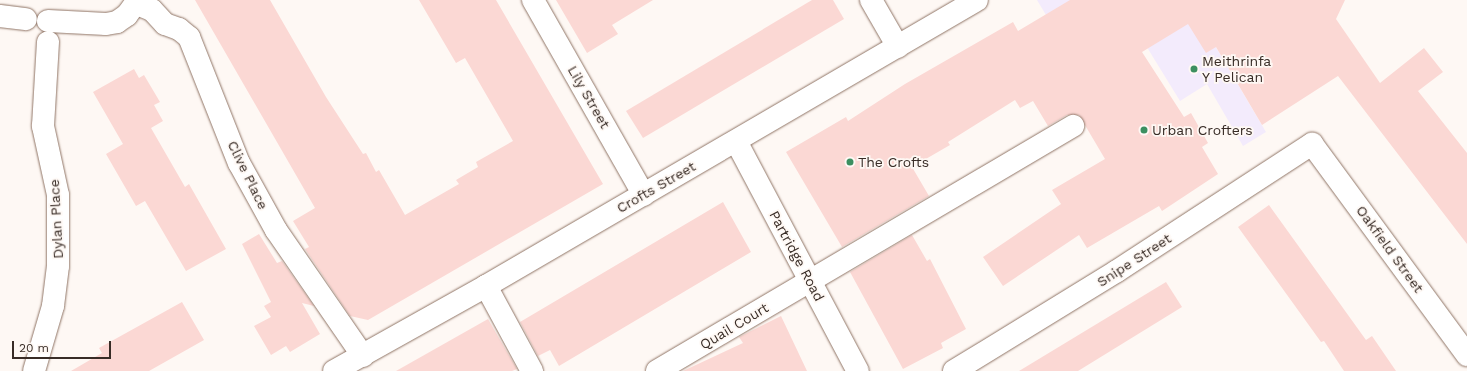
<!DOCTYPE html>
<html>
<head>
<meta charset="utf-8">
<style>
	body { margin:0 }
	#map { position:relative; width:1467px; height:371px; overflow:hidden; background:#fef8f4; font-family:"Work Sans",sans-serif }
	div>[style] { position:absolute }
	.education>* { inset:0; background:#f3ebfc }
	.building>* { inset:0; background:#fbd8d4 }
	.roads { filter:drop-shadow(0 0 1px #907566) drop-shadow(0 0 1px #907566) }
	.minor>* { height:22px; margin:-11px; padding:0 11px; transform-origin:11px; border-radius:11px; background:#fff }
	.dots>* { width:11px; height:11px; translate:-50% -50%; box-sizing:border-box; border:2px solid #fef8f4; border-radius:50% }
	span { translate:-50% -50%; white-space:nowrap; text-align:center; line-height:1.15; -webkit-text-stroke:3.5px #fef8f4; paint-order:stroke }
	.poi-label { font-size:14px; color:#382c26 }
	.left { translate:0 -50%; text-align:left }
	.street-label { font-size:14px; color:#382c26 }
	.scale { position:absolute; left:12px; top:341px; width:99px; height:18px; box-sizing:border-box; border:2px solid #382c26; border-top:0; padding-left:5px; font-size:12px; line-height:14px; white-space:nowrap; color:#382c26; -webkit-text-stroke:3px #fef8f4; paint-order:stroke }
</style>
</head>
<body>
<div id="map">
	<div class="education">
		<div style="clip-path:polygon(1037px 0,1188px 0,1266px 132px,1243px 146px,1207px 84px,1180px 101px,1137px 31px,1046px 15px)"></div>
	</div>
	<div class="building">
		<div style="clip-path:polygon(195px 0,270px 0,326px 97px,363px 154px,366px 153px,376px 172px,379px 170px,405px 215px,459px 184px,456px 180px,478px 167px,476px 162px,513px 141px,465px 58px,456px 63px,419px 0,496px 0,603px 184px,368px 320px,350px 316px,305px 249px,309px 247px,293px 221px,315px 208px)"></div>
		<div style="clip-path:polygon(556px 0,653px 0,612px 25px,618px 34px,587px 53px)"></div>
		<div style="clip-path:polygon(812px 0,833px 0,844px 19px,643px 138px,626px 111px)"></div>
		<div style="clip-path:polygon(1070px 0,1345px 0,1336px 19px,1380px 83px,1424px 48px,1443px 72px,1418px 91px,1467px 153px,1467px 244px,1338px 76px,1262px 125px,1216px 47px,1206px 53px,1188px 24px,1142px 52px,1184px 117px,1191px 113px,1208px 143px,1202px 147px,1218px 174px,1162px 211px,1159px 206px,1087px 248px,1079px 235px,1003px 286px,983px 257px,1061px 204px,1052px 190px,1105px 159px,1079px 115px,1067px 115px,1048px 126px,1033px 101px,1020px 108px,1015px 100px,948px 142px,950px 145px,912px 167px,929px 196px,842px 247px,786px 152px,846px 117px,848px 121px,905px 84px,1013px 22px,1018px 31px)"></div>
		<div style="clip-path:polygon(134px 69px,139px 78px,144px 75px,160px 102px,154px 105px,163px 121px,151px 128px,185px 187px,189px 184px,226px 249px,186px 271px,145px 201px,136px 206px,106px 154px,123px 144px,93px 92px)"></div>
		<div style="clip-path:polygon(723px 202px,751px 252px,559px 366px,550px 350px,538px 356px,520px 322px)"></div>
		<div style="clip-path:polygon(1269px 205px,1366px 340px,1372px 336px,1396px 371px,1344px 371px,1324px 341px,1321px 342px,1238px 227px)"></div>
		<div style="clip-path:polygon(259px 234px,277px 263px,282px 261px,314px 306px,302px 303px,320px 334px,290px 352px,286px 346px,271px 355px,254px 326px,271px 317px,264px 306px,271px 302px,242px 244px)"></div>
		<div style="clip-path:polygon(912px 235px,927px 261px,930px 259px,966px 329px,941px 343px,943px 348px,903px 369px,850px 272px)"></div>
		<div style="clip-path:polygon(1166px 282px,1182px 307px,1078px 371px,1019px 371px)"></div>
		<div style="clip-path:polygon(182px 302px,204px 340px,149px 371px,71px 371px,102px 353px,99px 348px)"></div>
		<div style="clip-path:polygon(781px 316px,807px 371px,683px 371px,743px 343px,739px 337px)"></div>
		<div style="clip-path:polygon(488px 319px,517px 369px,512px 371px,396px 371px)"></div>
	</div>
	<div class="roads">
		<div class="minor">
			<div style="left:533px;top:0;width:224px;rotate:60.4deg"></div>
			<div style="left:871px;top:0;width:54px;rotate:60.1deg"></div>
			<div style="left:137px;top:4px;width:16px;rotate:22deg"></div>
			<div style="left:152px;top:10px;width:19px;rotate:47deg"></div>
			<div style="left:165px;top:24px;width:15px;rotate:20deg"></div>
			<div style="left:179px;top:29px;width:13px;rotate:39deg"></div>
			<div style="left:189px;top:37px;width:136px;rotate:68.4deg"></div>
			<div style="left:239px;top:163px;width:77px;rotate:61.1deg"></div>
			<div style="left:276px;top:230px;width:153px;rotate:55.4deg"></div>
			<div style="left:0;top:16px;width:26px;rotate:7deg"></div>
			<div style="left:48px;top:21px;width:58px;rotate:3deg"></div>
			<div style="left:106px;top:24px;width:11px;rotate:-10deg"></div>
			<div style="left:117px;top:22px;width:12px;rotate:-35deg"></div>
			<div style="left:127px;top:15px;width:19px;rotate:-54deg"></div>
			<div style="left:736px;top:141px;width:260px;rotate:62.1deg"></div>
			<div style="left:486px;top:286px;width:97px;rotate:61.6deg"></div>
			<div style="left:34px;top:371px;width:68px;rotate:-73.7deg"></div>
			<div style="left:53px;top:306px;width:40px;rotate:-82.9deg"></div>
			<div style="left:58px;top:266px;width:71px;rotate:-90deg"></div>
			<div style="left:58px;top:195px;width:71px;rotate:-102.3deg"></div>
			<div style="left:43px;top:126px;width:84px;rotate:-86.6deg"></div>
			<div style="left:334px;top:371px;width:174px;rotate:-29.2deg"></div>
			<div style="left:486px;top:286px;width:568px;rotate:-30.22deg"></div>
			<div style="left:657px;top:371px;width:483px;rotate:-30.5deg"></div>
			<div style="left:954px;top:371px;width:191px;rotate:-31.5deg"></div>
			<div style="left:1117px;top:271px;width:233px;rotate:-33.1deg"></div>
			<div style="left:1312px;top:144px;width:262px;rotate:53.7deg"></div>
		</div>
	</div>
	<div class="dots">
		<div style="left:1194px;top:69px;background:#3c8f60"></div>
		<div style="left:1144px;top:130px;background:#3c8f60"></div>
		<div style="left:850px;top:162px;background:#3c8f60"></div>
	</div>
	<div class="poi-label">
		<span class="left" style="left:1202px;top:69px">Meithrinfa<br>Y Pelican</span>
		<span class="left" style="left:1152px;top:130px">Urban Crofters</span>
		<span class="left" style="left:858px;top:162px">The Crofts</span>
	</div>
	<div class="street-label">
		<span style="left:589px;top:97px;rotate:60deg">Lily Street</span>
		<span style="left:248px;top:175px;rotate:64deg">Clive Place</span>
		<span style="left:656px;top:187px;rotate:-30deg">Crofts Street</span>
		<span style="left:56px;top:219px;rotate:-93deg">Dylan Place</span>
		<span style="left:1390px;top:249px;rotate:54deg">Oakfield Street</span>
		<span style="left:797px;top:256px;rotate:62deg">Partridge Road</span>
		<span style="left:1134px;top:260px;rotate:-33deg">Snipe Street</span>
		<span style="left:734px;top:326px;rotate:-31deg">Quail Court</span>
	</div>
	<div class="scale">20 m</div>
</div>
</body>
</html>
